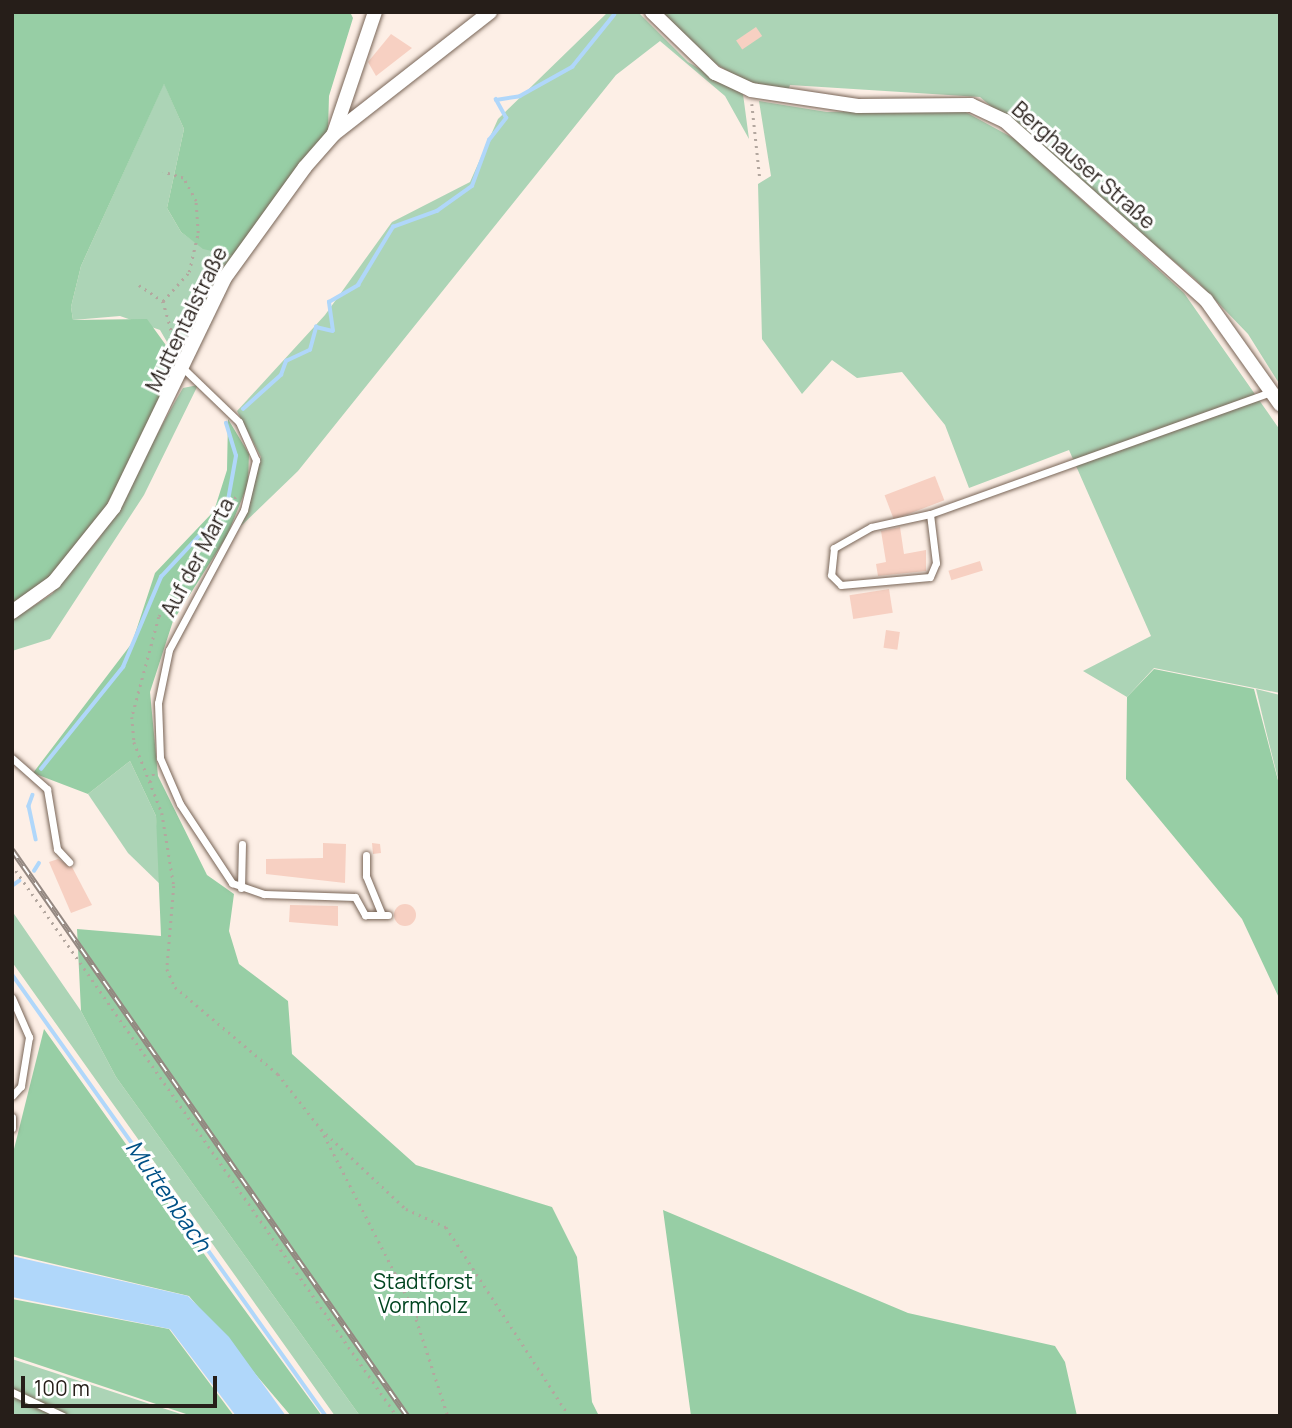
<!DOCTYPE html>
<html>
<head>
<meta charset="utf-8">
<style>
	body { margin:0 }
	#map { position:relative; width:1292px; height:1428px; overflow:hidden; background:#fdefe6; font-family:Manrope,sans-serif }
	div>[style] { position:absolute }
	.green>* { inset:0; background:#acd4b6 }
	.forest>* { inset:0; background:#97cea5 }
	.water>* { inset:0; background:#b0d7fa }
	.stream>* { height:3.5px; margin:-1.75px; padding:0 1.75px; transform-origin:1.75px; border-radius:1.75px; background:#b0d7fa }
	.building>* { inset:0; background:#f7d0c2; transform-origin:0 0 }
	.round { border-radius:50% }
	.path>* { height:2.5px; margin-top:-1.25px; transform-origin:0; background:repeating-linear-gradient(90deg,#b3a79f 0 2px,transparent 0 7px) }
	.roads { filter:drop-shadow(0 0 2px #786557) drop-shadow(0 0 2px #786557) }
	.lane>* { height:7px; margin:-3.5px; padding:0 3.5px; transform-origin:3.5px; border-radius:3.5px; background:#fff }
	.street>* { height:14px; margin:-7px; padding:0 7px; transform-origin:7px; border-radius:7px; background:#fff }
	.rail>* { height:6px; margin-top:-3px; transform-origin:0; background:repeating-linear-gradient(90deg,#fff 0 10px,#948881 0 20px); box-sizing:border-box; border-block:2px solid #948881 }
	span { translate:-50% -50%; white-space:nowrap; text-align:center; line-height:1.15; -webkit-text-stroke:6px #fff; paint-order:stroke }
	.street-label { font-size:21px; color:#261e19 }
	.park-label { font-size:21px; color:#00441f }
	.water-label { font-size:23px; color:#005186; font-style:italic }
	.frame { position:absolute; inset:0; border:14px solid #261e19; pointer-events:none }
	.scale { position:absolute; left:21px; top:1376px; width:196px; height:32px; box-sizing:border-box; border:4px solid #261e19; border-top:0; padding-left:9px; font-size:21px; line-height:24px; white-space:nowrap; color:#261e19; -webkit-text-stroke:5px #fff; paint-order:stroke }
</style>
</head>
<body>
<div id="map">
	<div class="green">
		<div style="clip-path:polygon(608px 12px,638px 12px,688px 62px,743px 94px,749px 139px,725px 96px,660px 41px,616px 75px,298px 471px,241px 526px,261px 457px,237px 411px,325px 315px,392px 222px,470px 182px,498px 119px)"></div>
		<div style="clip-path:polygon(658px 12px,1280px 12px,1280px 385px,1248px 334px,1195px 279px,980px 97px,790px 85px,788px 91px,742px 80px,708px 59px)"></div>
		<div style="clip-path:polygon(164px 83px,184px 129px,167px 208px,181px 232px,203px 248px,234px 256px,181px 366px,160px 330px,120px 316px,73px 320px,71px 307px,81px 266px)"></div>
		<div style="clip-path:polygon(759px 101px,827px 112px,960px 109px,1015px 139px,1184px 293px,1280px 430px,1280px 693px,1154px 668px,1127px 697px,1083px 671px,1151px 636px,1069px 450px,969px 488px,945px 425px,902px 372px,857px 378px,832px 360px,802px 394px,762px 339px,758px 184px,771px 176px)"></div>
		<div style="clip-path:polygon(198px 385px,144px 495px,50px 639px,12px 651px,12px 620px,52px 594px,100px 537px,176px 400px,183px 388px)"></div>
		<div style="clip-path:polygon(1256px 689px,1280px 695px,1280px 787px,1266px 731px)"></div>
		<div style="clip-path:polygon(130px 761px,156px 816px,163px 887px,128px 853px,88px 794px)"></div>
		<div style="clip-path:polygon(12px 911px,81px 1011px,116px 1077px,360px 1416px,335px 1416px,12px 962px)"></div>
		<div style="clip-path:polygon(12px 1359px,187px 1416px,12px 1416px)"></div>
	</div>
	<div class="forest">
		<div style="clip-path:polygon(12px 12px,350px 12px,353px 18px,329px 96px,328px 130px,234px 256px,203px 249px,181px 232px,167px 208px,184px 129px,164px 84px,81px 266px,71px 307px,73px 320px,147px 319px,181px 366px,96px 525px,51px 578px,12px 606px)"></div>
		<div style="clip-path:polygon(228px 419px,249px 454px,248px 484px,227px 536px,173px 621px,150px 692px,158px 776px,207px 875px,234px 894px,229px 931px,239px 964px,288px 1001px,292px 1054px,416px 1165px,552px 1207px,577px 1257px,592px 1402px,599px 1416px,360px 1416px,116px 1077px,81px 1011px,77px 929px,161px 936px,156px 816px,130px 761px,88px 794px,33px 773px,132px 643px,155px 573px,214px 511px,227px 470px)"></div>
		<div style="clip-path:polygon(1154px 669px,1254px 689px,1280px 788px,1280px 1000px,1242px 919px,1126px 779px,1127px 697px)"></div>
		<div style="clip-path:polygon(44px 1029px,222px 1279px,322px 1416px,291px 1416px,189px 1296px,12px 1254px,12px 1157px)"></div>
		<div style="clip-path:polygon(663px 1210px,908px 1313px,1055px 1346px,1065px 1362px,1077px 1416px,691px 1416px)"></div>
		<div style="clip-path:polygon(12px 1299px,169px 1329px,234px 1416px,192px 1416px,12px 1356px)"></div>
	</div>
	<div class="water">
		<div style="clip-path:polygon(12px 1256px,188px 1296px,229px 1337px,286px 1416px,236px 1416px,170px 1329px,12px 1297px)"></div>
	</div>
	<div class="stream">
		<div style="left:243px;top:409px;width:51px;rotate:-41.8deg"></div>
		<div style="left:281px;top:375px;width:15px;rotate:-70deg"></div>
		<div style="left:286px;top:361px;width:26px;rotate:-25deg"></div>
		<div style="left:310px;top:350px;width:24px;rotate:-75deg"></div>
		<div style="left:316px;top:327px;width:17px;rotate:13deg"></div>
		<div style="left:333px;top:331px;width:29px;rotate:-98deg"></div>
		<div style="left:329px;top:302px;width:34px;rotate:-30deg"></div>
		<div style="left:358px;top:285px;width:68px;rotate:-58.9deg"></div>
		<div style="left:393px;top:227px;width:47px;rotate:-20deg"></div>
		<div style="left:437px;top:211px;width:43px;rotate:-35.5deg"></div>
		<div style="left:472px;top:186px;width:49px;rotate:-69.7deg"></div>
		<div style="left:489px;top:140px;width:28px;rotate:-52deg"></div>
		<div style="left:506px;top:118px;width:21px;rotate:-119deg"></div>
		<div style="left:496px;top:100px;width:24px;rotate:-9deg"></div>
		<div style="left:520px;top:96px;width:60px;rotate:-29.1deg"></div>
		<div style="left:572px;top:67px;width:67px;rotate:-51.1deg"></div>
		<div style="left:41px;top:769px;width:131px;rotate:-51.2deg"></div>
		<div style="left:123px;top:667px;width:98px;rotate:-67.1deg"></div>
		<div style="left:161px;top:577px;width:97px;rotate:-47.1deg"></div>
		<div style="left:227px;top:506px;width:51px;rotate:-79.8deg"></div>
		<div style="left:236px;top:456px;width:34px;rotate:-107deg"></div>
		<div style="left:33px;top:795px;width:12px;rotate:110deg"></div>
		<div style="left:29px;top:806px;width:34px;rotate:78deg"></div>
		<div style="left:34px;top:871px;width:9px;rotate:-58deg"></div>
		<div style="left:12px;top:886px;width:9px;rotate:-36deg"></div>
		<div style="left:12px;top:974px;width:542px;rotate:54.61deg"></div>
	</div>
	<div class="building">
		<div style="left:756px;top:27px;width:11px;height:24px;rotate:56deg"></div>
		<div style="clip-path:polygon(391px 34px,412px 48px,376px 76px,368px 62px)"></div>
		<div style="left:935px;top:476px;width:26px;height:54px;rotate:69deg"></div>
		<div style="clip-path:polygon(900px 527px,904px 554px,926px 550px,926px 571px,878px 576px,876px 564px,886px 562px,881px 531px)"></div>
		<div style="left:980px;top:561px;width:10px;height:33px;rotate:73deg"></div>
		<div style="left:889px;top:589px;width:24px;height:40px;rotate:81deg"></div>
		<div style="left:886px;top:630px;width:14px;height:18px;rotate:8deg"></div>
		<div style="clip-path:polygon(323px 843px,346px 844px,345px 883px,266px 874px,266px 859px,323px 858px)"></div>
		<div style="clip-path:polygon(372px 843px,380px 844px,381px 853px,373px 854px)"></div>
		<div style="clip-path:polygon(58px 859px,72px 867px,92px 905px,71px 913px,49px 862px)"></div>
		<div class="round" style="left:394px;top:904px;width:22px;height:22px"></div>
		<div style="clip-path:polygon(290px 905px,338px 906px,338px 926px,289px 922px)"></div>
	</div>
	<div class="path">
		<div style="left:752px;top:104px;width:75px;rotate:83.9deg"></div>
		<div style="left:139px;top:285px;width:29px;rotate:34deg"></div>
		<div style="left:163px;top:301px;width:48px;rotate:74.2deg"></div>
		<div style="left:163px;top:301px;width:39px;rotate:-48deg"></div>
		<div style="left:189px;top:272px;width:40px;rotate:-77deg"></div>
		<div style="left:198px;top:233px;width:32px;rotate:-94deg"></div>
		<div style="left:196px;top:201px;width:26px;rotate:-119deg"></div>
		<div style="left:183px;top:178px;width:21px;rotate:-163deg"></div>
		<div style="left:236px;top:497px;width:143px;rotate:122.7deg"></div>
		<div style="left:159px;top:617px;width:104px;rotate:105.1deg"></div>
		<div style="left:132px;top:717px;width:25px;rotate:85deg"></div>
		<div style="left:134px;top:742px;width:76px;rotate:68.5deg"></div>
		<div style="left:162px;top:813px;width:74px;rotate:80.7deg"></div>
		<div style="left:174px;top:886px;width:83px;rotate:94.8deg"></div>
		<div style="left:167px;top:969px;width:20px;rotate:66deg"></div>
		<div style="left:175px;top:987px;width:135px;rotate:40.2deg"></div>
		<div style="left:278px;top:1074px;width:70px;rotate:52deg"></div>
		<div style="left:321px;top:1129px;width:199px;rotate:62.8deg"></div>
		<div style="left:412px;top:1306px;width:116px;rotate:71.9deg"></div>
		<div style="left:150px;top:782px;width:14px;rotate:-69deg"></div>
		<div style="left:12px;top:865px;width:672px;rotate:55.06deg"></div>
		<div style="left:321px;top:1129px;width:117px;rotate:43.3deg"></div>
		<div style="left:406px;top:1209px;width:44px;rotate:24.2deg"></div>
		<div style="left:446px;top:1227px;width:225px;rotate:56.9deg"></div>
		<div style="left:416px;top:1317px;width:23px;rotate:-29deg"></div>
	</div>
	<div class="roads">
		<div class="lane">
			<div style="left:184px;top:369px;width:76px;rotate:43.9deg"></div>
			<div style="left:239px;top:422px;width:42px;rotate:65.9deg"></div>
			<div style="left:256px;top:460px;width:51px;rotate:103.5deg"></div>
			<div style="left:244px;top:510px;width:159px;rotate:118.2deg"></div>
			<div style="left:169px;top:650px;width:54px;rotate:101.7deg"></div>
			<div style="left:158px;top:703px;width:55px;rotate:87.9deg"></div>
			<div style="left:160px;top:758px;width:50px;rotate:66.5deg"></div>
			<div style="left:180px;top:804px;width:95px;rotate:56.6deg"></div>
			<div style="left:232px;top:883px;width:34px;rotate:19deg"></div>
			<div style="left:264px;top:894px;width:91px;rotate:1.9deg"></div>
			<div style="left:355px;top:897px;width:21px;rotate:61deg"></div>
			<div style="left:365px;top:915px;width:23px"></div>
			<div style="left:930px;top:514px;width:60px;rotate:167.6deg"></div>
			<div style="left:871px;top:527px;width:43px;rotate:150.4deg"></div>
			<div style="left:834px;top:548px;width:27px;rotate:96deg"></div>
			<div style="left:831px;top:575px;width:14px;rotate:45deg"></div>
			<div style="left:841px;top:585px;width:89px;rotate:-5.1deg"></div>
			<div style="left:930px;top:577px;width:15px;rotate:-67deg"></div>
			<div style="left:936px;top:563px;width:49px;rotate:-97deg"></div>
			<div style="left:930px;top:514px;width:361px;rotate:-19.7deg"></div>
			<div style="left:12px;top:758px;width:47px;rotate:41.5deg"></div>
			<div style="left:47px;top:789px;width:61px;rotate:80.5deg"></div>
			<div style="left:57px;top:849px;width:18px;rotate:47deg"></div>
			<div style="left:366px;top:855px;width:21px;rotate:90deg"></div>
			<div style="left:366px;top:876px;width:42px;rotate:67.7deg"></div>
			<div style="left:241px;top:888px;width:44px;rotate:-88.7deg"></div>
			<div style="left:12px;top:998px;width:43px;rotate:66.4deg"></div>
			<div style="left:29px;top:1037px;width:50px;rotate:99.3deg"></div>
			<div style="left:21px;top:1086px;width:13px;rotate:132deg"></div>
			<div style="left:12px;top:1117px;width:11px;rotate:90deg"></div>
			<div style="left:12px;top:1392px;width:56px;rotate:25.2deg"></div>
		</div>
		<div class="street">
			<div style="left:652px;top:12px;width:88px;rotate:44.1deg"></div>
			<div style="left:715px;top:73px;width:40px;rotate:25deg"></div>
			<div style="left:751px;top:90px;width:108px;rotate:8.5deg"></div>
			<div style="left:858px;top:106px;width:113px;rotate:-0.5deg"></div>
			<div style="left:971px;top:105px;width:38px;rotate:25deg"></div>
			<div style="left:1005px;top:121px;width:269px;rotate:41.7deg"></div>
			<div style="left:1206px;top:300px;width:128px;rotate:54.6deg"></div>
			<div style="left:334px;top:133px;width:128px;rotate:-71.3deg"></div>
			<div style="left:12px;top:612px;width:52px;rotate:-35.5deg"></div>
			<div style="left:54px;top:582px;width:96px;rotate:-51.3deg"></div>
			<div style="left:114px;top:507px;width:253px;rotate:-64.2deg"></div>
			<div style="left:224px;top:279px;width:138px;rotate:-54.1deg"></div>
			<div style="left:305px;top:167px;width:44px;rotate:-48.7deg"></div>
			<div style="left:334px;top:134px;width:198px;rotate:-38deg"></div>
		</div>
	</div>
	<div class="rail">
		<div style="left:12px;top:850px;width:690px;rotate:55.09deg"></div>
	</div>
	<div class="street-label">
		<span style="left:1084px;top:165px;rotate:41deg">Berghauser Straße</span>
		<span style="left:186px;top:319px;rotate:-64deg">Muttentalstraße</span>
		<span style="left:197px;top:557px;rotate:-62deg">Auf der Marta</span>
	</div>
	<div class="park-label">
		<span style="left:423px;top:1293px">Stadtforst<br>Vormholz</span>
	</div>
	<div class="water-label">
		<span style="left:169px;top:1195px;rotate:55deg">Muttenbach</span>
	</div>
	<div class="frame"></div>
	<div class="scale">100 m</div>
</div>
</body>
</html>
